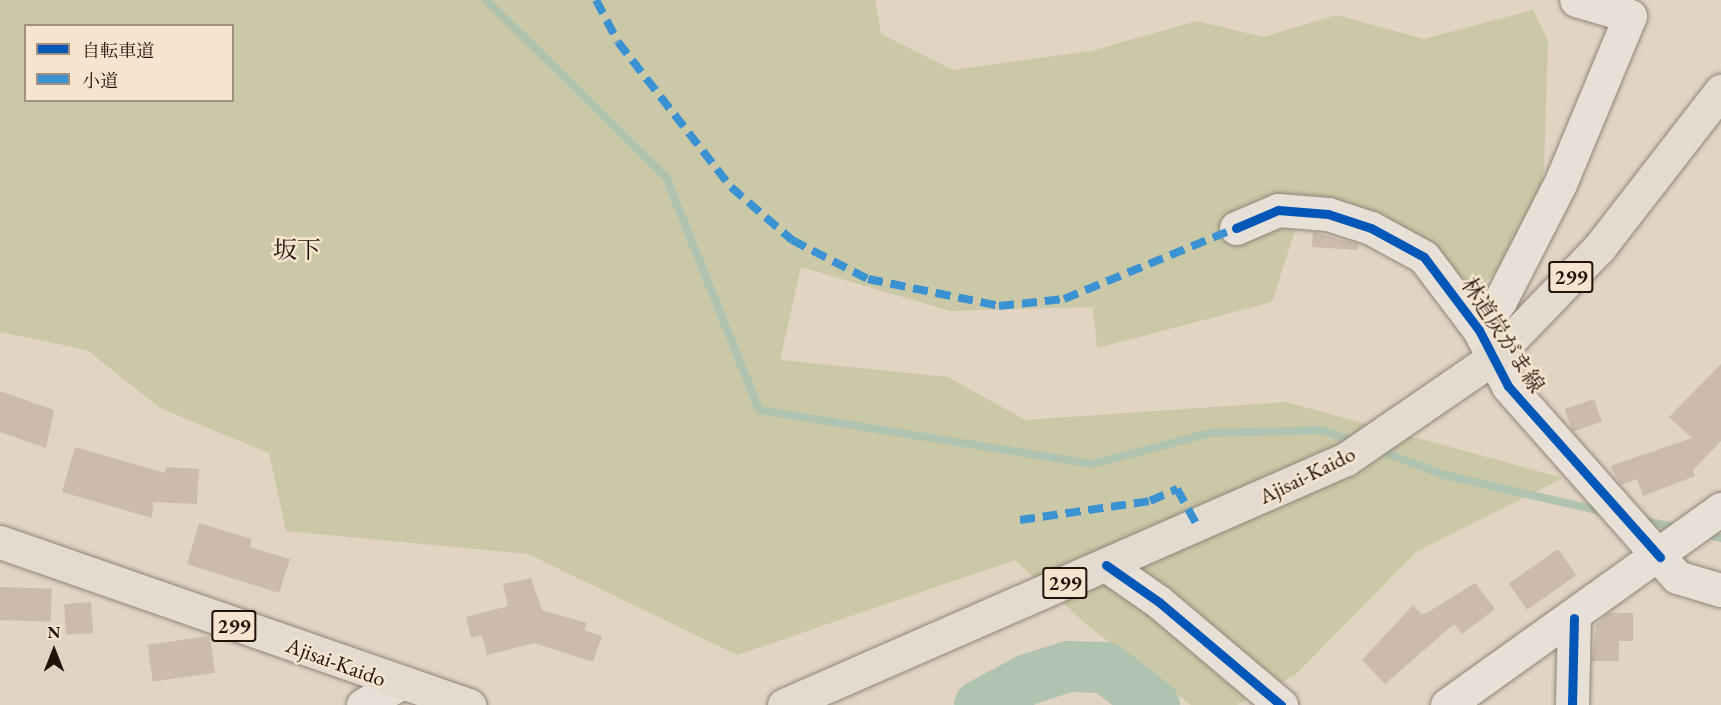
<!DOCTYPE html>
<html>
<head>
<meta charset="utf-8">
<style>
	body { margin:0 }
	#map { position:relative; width:1721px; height:705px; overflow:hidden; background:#e2d4c2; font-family:"EB Garamond","Noto Serif JP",serif }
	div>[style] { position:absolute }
	.green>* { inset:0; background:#cac8a6 }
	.stream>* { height:8px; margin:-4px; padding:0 4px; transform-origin:4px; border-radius:4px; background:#b0c2b0 }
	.river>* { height:51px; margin:-25.5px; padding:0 25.5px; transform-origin:25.5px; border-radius:25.5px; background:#b0c2b0 }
	.building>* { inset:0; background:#ccbaab; transform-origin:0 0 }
	.roads { filter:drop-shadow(0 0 2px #8f857a) drop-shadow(0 0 2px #8f857a) }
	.minor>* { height:33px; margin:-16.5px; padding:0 16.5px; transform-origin:16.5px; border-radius:16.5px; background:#e7e0d7 }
	.highway>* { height:33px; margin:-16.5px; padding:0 16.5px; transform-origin:16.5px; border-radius:16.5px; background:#e4dbd0 }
	.quiet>* { height:8px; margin-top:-4px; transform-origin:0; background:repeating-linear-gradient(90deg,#3b92d2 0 15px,transparent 0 23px) }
	.cycleway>* { height:9px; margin:-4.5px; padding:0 4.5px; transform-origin:4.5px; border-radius:4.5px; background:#0057b8 }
	span { translate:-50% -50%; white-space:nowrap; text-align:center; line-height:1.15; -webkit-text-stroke:5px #f5e4ce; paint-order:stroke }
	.shield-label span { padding:2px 4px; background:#f5e4ce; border:2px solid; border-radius:4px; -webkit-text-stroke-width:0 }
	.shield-label { font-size:21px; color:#23120a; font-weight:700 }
	.street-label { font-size:22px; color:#23120a }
	.neighbourhood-label { font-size:24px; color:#23120a }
	.legend { position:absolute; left:24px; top:24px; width:210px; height:78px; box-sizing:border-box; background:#f5e4ce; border:2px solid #a19080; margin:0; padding:8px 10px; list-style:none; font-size:18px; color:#23120a }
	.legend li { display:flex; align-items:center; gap:12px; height:30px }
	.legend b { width:30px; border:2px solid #a19080 }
	.north { position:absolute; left:24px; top:621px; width:60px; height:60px; -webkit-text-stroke:4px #f5e4ce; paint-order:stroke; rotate:0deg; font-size:16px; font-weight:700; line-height:24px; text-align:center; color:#23120a }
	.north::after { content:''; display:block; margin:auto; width:21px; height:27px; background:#23120a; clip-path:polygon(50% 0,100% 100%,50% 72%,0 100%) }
</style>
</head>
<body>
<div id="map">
	<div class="green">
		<div style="clip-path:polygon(evenodd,0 0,875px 0,881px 34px,953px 70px,1091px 51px,1197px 21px,1263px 37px,1336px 15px,1424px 39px,1533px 10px,1548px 40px,1544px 168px,1537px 210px,1510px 259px,1479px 288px,1455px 273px,1299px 218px,1272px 302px,1097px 348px,1093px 307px,950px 311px,801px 267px,780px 360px,948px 377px,1025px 420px,1286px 402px,1563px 478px,1416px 552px,1295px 675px,1237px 705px,1191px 705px,1087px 625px,1015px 560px,737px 655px,528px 554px,286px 531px,269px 453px,160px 408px,87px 350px,0 332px,0 0,26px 26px,232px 26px,232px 100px,26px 100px,26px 26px)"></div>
	</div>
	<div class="stream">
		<div style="left:486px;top:0;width:252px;rotate:44.5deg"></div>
		<div style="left:666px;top:177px;width:251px;rotate:68.2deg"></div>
		<div style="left:759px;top:410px;width:337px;rotate:9.2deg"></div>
		<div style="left:1092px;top:464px;width:122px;rotate:-14.7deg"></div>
		<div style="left:1210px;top:433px;width:112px;rotate:-1.5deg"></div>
		<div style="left:1322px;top:430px;width:37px;rotate:20deg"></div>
		<div style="left:1375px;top:449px;width:74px;rotate:20.6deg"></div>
		<div style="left:1444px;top:475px;width:165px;rotate:12.9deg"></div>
		<div style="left:1641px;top:520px;width:38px;rotate:12deg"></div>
		<div style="left:1702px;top:533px;width:20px;rotate:15deg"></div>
	</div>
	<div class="river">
		<div style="left:979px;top:705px;width:55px;rotate:-28.4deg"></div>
		<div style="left:1027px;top:679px;width:43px;rotate:-17.6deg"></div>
		<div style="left:1068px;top:666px;width:37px;rotate:2deg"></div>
		<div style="left:1105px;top:667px;width:62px;rotate:37.8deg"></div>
	</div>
	<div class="building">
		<div style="clip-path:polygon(1313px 232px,1358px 244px,1358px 250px,1312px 247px)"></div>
		<div style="clip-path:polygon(1721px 364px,1721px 441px,1693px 470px,1695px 476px,1643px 496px,1637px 479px,1621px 485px,1610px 466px,1692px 438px,1669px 417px)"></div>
		<div style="clip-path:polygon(0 391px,54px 410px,46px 448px,0 432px)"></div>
		<div style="left:1594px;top:399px;width:24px;height:31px;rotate:71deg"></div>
		<div style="clip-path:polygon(75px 447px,165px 473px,166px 467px,199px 469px,197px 504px,153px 502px,152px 518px,62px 492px)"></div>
		<div style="clip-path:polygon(199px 523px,252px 539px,249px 547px,290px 559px,279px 593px,187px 564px)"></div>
		<div style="left:1558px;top:549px;width:32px;height:60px;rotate:55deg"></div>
		<div style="clip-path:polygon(531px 578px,542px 610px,587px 623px,584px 630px,602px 636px,593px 662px,534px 643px,487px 655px,482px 635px,471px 638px,466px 617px,508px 606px,503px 584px)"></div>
		<div style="clip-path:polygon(1475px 583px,1495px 609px,1462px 634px,1454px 624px,1385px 684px,1362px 660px,1413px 605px,1421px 614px,1428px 612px)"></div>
		<div style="left:0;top:587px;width:52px;height:33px;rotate:2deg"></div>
		<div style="left:91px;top:602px;width:31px;height:27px;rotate:86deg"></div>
		<div style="clip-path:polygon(1608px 613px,1633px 613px,1633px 641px,1619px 641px,1619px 661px,1592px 661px,1596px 625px)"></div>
		<div style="left:210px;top:636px;width:37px;height:63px;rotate:82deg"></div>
	</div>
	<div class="roads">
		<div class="minor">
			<div style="left:1236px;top:228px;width:46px;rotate:-23.2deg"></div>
			<div style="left:1278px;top:210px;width:50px;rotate:4.6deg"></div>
			<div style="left:1328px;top:214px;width:45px;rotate:18deg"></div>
			<div style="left:1371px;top:228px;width:60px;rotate:28.7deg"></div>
			<div style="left:1424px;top:257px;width:91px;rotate:53deg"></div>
			<div style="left:1479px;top:330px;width:63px;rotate:62.6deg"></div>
			<div style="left:1508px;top:386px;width:255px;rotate:48.5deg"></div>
			<div style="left:1677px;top:577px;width:46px;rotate:16.5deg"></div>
			<div style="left:1479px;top:330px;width:36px;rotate:-54deg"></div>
			<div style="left:1500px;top:301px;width:131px;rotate:-62.9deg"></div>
			<div style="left:1560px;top:184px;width:182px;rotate:-67.4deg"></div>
			<div style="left:1630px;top:16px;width:56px;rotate:-163.5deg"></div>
			<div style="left:1106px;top:565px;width:65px;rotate:34.9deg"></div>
			<div style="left:1159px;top:602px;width:160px;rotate:40.2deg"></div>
			<div style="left:363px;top:705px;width:42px;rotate:-30.3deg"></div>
			<div style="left:1447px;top:705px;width:337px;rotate:-35.6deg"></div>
			<div style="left:1572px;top:705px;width:87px;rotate:-88.7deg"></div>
		</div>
		<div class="highway">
			<div style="left:0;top:542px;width:497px;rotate:19.2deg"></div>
			<div style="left:784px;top:705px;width:613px;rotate:-23.64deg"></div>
			<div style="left:1346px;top:459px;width:178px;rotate:-34.5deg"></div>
			<div style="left:1493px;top:358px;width:153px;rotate:-46.1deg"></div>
			<div style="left:1599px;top:248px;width:199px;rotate:-52.2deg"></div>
		</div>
	</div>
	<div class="quiet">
		<div style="left:596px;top:0;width:47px;rotate:62.4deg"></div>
		<div style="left:618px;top:42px;width:184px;rotate:52.1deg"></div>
		<div style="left:731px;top:187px;width:81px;rotate:41deg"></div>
		<div style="left:792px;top:240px;width:85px;rotate:27.2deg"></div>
		<div style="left:868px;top:279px;width:134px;rotate:11.6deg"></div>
		<div style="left:999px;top:306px;width:65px;rotate:-6.1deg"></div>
		<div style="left:1064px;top:299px;width:186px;rotate:-22.4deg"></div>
		<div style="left:1020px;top:520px;width:131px;rotate:-8.3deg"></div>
		<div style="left:1150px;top:501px;width:30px;rotate:-24deg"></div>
		<div style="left:1177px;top:489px;width:41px;rotate:60.9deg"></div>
	</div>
	<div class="cycleway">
		<div style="left:1236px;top:228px;width:46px;rotate:-23.2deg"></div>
		<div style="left:1278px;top:210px;width:50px;rotate:4.6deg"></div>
		<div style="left:1328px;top:214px;width:45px;rotate:18deg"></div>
		<div style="left:1371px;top:228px;width:60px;rotate:28.7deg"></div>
		<div style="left:1424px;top:257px;width:91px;rotate:53deg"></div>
		<div style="left:1479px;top:330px;width:63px;rotate:62.6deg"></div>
		<div style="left:1508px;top:386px;width:229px;rotate:48.4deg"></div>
		<div style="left:1106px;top:565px;width:65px;rotate:34.9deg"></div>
		<div style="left:1159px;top:602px;width:160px;rotate:40.2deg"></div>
		<div style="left:1572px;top:705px;width:87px;rotate:-88.7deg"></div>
	</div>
	<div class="shield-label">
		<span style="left:1571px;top:277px">299</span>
		<span style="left:1065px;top:583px">299</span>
		<span style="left:234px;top:626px">299</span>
	</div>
	<div class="street-label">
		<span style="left:1503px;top:335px;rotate:57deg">林道炭がま線</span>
		<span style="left:1307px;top:475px;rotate:-26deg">Ajisai-Kaido</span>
		<span style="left:336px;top:662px;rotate:20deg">Ajisai-Kaido</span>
	</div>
	<div class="neighbourhood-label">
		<span style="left:297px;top:250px">坂下</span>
	</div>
	<ul class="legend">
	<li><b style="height:8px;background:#0057b8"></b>自転車道</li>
	<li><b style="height:8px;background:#3b92d2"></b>小道</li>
	</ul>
	<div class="north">N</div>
</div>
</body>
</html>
